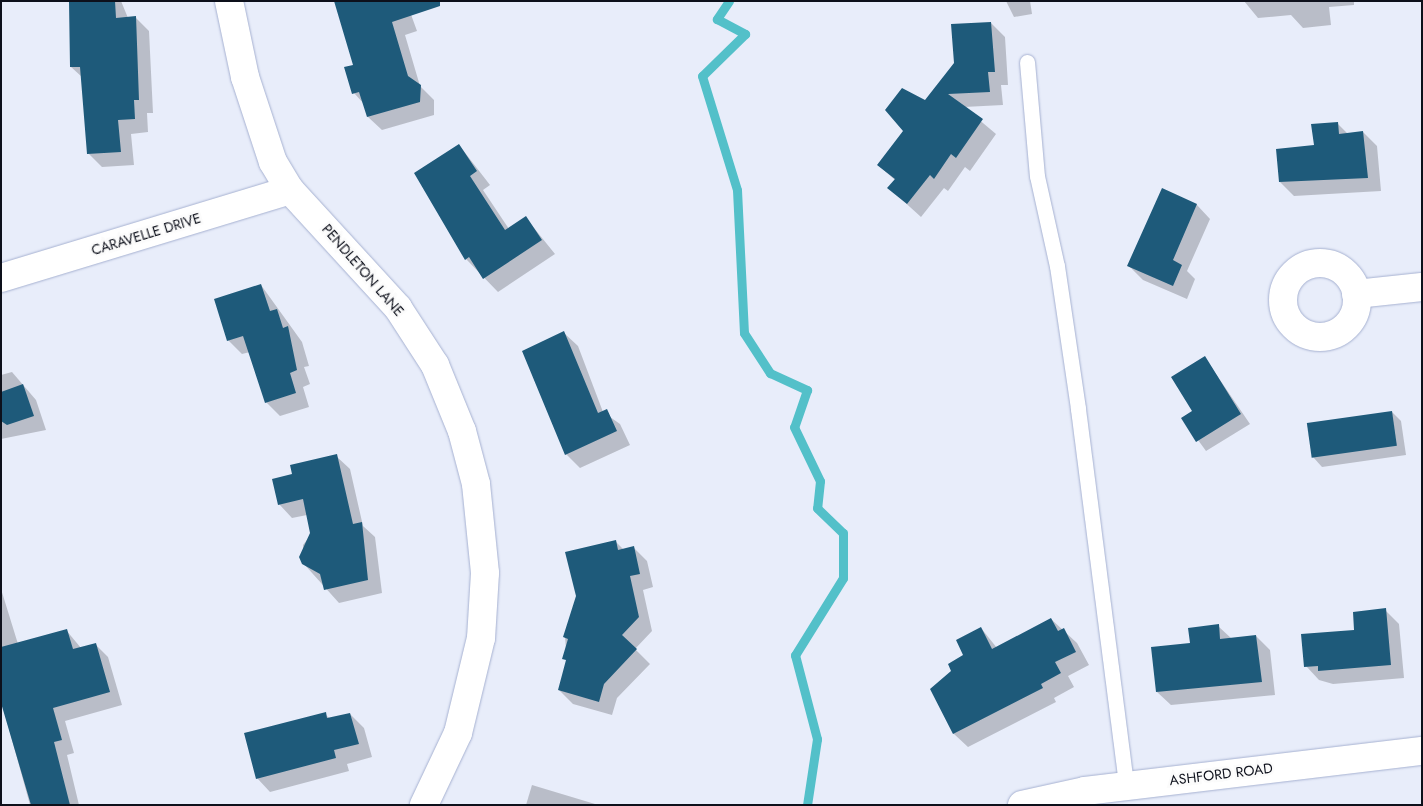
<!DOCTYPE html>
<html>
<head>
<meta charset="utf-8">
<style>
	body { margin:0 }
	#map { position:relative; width:1423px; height:806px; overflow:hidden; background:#e8edfa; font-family:Jost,sans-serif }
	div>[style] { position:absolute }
	.shadow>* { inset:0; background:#0003 }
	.stream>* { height:9px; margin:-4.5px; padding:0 4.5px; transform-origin:4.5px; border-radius:4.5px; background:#53c0c9 }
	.building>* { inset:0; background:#1e5a7a; transform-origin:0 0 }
	.roads { filter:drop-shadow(0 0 1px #a6b1d1) drop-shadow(0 0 1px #a6b1d1) }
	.lane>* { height:15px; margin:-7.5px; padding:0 7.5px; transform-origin:7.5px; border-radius:7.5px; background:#fff }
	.street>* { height:28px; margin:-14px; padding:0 14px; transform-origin:14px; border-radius:14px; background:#fff }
	.street>.ring { margin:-14px; padding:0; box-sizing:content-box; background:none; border:28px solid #fff; border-radius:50% }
	span { translate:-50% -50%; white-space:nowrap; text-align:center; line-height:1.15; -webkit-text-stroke:5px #fbfbfb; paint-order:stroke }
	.street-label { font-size:14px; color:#0d101b }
	.frame { position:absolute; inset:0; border:2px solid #0d101b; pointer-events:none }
</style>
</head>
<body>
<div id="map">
	<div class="shadow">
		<div style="clip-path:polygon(121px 1px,128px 18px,136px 18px,149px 31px,153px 113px,147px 113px,148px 132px,131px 134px,134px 165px,102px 167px,88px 153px,82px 77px,71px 67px,70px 2px)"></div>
		<div style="clip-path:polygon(336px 1px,409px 9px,417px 31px,405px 35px,420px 86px,434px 100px,434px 115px,382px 130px,368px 117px,364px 104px,354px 93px,355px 66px)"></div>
		<div style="clip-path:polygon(1006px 1px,1030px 1px,1032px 14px,1014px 17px)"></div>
		<div style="clip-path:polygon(1244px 1px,1354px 1px,1354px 5px,1329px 7px,1331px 25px,1303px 28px,1291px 15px,1258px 18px)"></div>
		<div style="clip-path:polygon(991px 23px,1005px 37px,1008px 85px,1001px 85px,1003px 105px,964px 107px,996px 134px,970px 171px,965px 167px,948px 191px,944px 188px,921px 217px,889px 188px,895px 180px,878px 165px)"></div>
		<div style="clip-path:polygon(1337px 123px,1348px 134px,1363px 132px,1377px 146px,1381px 191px,1294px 196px,1280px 182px)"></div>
		<div style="clip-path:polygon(459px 145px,490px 185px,483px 190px,509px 229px,526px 218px,555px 254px,498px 292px,466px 259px,416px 173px)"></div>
		<div style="clip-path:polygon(1163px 190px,1197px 205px,1210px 219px,1187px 271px,1195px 279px,1187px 299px,1143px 280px,1129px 266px)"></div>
		<div style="clip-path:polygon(261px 285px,302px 342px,309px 366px,304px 367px,310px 384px,303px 387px,309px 407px,280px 416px,266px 402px,250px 352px,242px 354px,228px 340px)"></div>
		<div style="clip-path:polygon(564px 333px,578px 346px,603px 412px,620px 424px,630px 445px,580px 468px,566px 454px)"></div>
		<div style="clip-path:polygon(1205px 358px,1250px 424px,1206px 451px,1182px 418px,1194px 411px)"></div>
		<div style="clip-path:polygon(12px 372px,36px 400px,46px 430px,1px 439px,1px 375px)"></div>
		<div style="clip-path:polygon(1392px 412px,1401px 421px,1406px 455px,1322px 467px,1313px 457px)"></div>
		<div style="clip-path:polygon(336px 456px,350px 469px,363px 526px,375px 537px,382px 593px,339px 603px,304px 564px,303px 545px,312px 533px,307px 515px,292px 518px,279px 504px,294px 475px)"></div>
		<div style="clip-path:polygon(616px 542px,624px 550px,633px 547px,647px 561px,653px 587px,643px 590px,652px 631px,635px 649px,650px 664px,617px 698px,612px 715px,573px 704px,559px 690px,567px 662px,565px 637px)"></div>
		<div style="clip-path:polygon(1px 589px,18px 644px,66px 630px,81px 648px,95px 644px,108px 657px,122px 705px,65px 721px,74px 753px,67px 755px,79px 805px,30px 805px,1px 700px)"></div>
		<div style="clip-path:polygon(1385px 610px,1399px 624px,1404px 678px,1333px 684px,1319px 680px,1306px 666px)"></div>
		<div style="clip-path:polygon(1051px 619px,1077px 643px,1089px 665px,1068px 676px,1074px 687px,1054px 698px,1056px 702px,968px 747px,954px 734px,932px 690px,953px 671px,981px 628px,997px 648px)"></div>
		<div style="clip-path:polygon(1218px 626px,1232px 639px,1256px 636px,1270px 650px,1275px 695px,1171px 705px,1157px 692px,1192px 644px)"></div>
		<div style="clip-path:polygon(325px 714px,330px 719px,350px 714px,364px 728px,372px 757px,347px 764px,349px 771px,270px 792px,257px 778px)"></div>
		<div style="clip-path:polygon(532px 785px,595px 804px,596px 805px,526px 805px)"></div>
	</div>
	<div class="stream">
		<div style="left:729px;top:1px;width:22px;rotate:124deg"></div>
		<div style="left:717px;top:19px;width:32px;rotate:28deg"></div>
		<div style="left:745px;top:34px;width:60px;rotate:135.7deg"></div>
		<div style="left:702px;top:76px;width:119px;rotate:72.9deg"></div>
		<div style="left:737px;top:190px;width:143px;rotate:87.2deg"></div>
		<div style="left:744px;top:333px;width:48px;rotate:57deg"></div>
		<div style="left:770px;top:373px;width:41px;rotate:24.7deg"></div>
		<div style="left:807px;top:390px;width:39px;rotate:109deg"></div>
		<div style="left:794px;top:427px;width:60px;rotate:64.3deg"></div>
		<div style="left:820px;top:481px;width:27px;rotate:96deg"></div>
		<div style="left:817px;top:508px;width:36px;rotate:44deg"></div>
		<div style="left:843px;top:533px;width:45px;rotate:90deg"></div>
		<div style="left:843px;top:578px;width:91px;rotate:121.9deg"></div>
		<div style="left:795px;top:655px;width:87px;rotate:75.3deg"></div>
		<div style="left:817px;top:739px;width:67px;rotate:98.6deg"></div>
	</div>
	<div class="building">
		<div style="clip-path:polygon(69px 1px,115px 1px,116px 18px,136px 16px,139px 100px,134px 100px,135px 119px,118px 120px,121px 152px,87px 154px,80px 67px,70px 67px)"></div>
		<div style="clip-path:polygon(334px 1px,440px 1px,440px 6px,392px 22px,408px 76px,421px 85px,420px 102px,367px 117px,359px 92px,352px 94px,344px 67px,353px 65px)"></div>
		<div style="clip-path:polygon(991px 22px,995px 72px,988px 72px,990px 92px,948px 94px,983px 119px,956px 158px,951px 154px,934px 179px,930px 175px,907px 204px,887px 188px,895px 179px,877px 165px,903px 131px,885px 110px,902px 88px,925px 100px,954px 63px,951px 24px)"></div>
		<div style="clip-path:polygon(1338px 122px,1339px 134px,1363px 131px,1368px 178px,1279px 182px,1276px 149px,1314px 145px,1311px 124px)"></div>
		<div style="clip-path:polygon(459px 144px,477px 171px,470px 176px,505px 230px,526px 216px,542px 240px,483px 279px,469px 257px,465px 260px,414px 173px)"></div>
		<div style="clip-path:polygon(1162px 188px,1197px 204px,1173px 260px,1182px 265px,1173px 286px,1127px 266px)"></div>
		<div style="clip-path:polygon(261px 284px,270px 311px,277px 309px,283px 328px,288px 326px,297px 370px,290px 373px,296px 393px,265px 403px,243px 336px,227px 341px,214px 299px)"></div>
		<div style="clip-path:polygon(564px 331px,598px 413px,607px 409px,617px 431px,565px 455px,522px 351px)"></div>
		<div style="clip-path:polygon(1205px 356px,1241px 414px,1196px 442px,1181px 418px,1192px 411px,1171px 377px)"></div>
		<div style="clip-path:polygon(23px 384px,34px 416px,7px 425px,1px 421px,1px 392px)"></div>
		<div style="left:1392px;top:411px;width:35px;height:86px;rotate:82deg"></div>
		<div style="clip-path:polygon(337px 454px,353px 524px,362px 522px,368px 580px,324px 590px,320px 574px,302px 564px,299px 557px,310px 533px,303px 499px,278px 505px,272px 479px,292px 474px,290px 465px)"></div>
		<div style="clip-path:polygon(616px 540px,618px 550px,634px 546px,640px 574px,630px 576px,639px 617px,622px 635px,637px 649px,604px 684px,599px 702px,558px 690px,566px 660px,562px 659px,568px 639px,563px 637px,576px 596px,565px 552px)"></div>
		<div style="clip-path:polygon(1386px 608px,1391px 665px,1318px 671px,1318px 666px,1304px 667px,1301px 634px,1354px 630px,1353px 612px)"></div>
		<div style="clip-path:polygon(1051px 618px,1058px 631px,1064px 628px,1076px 652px,1055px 662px,1061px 673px,1041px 684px,1043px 688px,953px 734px,930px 689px,951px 671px,948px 664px,963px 655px,956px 640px,981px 627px,992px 649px)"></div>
		<div style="clip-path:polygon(1219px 624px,1220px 639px,1256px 635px,1262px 682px,1156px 692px,1151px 647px,1190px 643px,1188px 628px)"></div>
		<div style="clip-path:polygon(67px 629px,73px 649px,96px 643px,110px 692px,53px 708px,62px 740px,54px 742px,70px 805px,31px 805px,1px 703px,1px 647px)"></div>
		<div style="clip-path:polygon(326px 712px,327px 718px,350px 713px,359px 744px,334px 750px,336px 758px,256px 779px,244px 733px)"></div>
	</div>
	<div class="roads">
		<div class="lane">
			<div style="left:1027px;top:62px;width:114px;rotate:85deg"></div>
			<div style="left:1037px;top:176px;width:92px;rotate:77.5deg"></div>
			<div style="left:1057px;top:266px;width:145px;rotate:81.6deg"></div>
			<div style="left:1078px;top:409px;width:380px;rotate:82.7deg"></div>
		</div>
		<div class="street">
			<div style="left:229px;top:1px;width:78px;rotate:78.1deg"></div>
			<div style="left:245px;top:77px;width:89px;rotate:71.8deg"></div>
			<div style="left:273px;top:162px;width:33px;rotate:59deg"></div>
			<div style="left:290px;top:190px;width:160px;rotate:47.5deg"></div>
			<div style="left:398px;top:308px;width:68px;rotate:57deg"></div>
			<div style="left:435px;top:365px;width:71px;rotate:67.8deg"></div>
			<div style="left:462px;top:431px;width:55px;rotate:75.2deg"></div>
			<div style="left:476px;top:484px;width:89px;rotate:84.2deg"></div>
			<div style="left:485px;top:573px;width:65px;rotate:93.5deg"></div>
			<div style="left:481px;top:638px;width:98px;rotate:103.6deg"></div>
			<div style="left:458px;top:733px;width:80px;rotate:115.3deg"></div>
			<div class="ring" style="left:1283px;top:263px;width:46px;height:46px"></div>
			<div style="left:1px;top:278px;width:302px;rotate:-16.9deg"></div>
			<div style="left:1356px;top:294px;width:66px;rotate:-6.1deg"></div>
			<div style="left:1022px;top:805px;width:65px;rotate:-12.5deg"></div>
			<div style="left:1085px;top:791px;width:339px;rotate:-6.8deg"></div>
		</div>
	</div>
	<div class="street-label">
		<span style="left:146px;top:234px;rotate:-17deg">CARAVELLE DRIVE</span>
		<span style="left:363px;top:270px;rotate:49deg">PENDLETON LANE</span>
		<span style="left:1221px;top:774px;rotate:-7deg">ASHFORD ROAD</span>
	</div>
	<div class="frame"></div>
</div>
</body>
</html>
